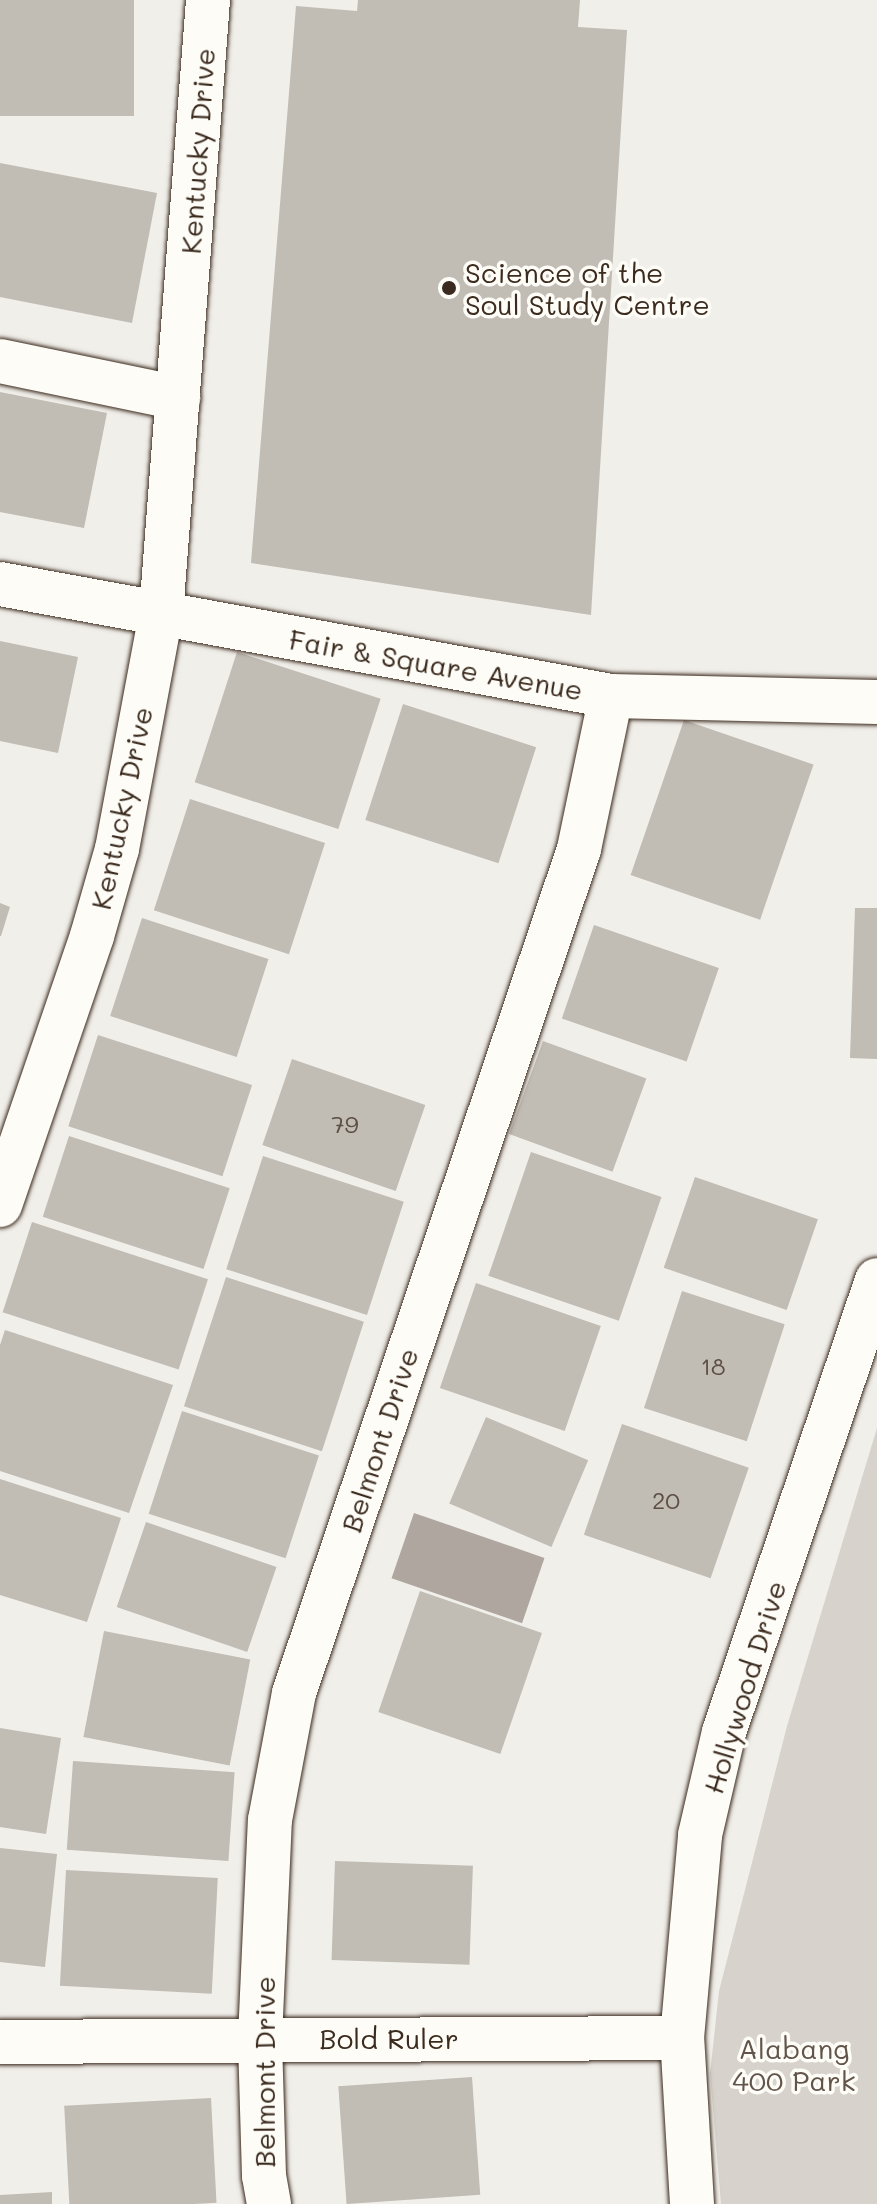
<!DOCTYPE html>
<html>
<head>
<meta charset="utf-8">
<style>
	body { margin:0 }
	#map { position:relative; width:877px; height:2204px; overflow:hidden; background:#f1efea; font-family:Mali,sans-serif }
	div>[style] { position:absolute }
	.green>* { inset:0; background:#d7d2cc }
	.water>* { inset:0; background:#aea69f; transform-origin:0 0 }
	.building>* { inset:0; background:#c1bcb4; transform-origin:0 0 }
	.roads { filter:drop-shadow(0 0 2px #3b2a1e) drop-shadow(0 0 2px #3b2a1e) }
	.street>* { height:44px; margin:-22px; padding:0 22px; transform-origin:22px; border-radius:22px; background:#fdfcf7 }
	.dots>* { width:22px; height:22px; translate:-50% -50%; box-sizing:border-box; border:4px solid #fdfcf7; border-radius:50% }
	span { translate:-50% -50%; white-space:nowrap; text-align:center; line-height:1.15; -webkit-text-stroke:7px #fdfcf7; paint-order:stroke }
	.number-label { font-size:24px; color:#5c4e44 }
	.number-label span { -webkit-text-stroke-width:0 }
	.street-label { font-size:28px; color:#3b2a1e }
	.poi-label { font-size:28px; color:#3b2a1e }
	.left { translate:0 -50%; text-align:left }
	.park-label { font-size:28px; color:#62544a }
</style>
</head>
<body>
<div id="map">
	<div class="green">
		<div style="clip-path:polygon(877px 1428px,877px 2204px,721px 2204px,710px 2074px,719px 1991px,787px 1726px)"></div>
	</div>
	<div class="water">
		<div style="left:414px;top:1513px;width:138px;height:69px;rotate:19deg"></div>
	</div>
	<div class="building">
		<div style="left:0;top:0;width:134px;height:116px"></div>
		<div style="clip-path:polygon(358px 0,580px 0,578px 27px,627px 30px,591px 615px,251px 563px,296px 6px,357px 11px)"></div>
		<div style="clip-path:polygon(0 163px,157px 193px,132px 323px,0 297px)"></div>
		<div style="clip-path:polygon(0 392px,107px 413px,84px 528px,0 512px)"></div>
		<div style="clip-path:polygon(0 641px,78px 657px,58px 753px,0 741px)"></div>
		<div style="left:237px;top:652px;width:151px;height:137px;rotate:18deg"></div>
		<div style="left:403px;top:704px;width:140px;height:122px;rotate:18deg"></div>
		<div style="left:684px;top:720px;width:137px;height:164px;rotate:19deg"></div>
		<div style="left:190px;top:799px;width:142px;height:117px;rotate:18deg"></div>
		<div style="clip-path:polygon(0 903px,10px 907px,1px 936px,0 936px)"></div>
		<div style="clip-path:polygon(855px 908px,877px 908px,877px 1059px,850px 1058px)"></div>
		<div style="left:142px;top:918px;width:133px;height:103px;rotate:18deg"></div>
		<div style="left:594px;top:925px;width:132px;height:99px;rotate:19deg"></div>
		<div style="left:98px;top:1035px;width:162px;height:96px;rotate:18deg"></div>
		<div style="left:543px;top:1041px;width:110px;height:99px;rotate:20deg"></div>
		<div style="left:292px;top:1059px;width:141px;height:91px;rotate:19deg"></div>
		<div style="left:69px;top:1136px;width:169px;height:85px;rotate:18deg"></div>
		<div style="left:531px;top:1152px;width:138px;height:131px;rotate:19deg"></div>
		<div style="left:263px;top:1156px;width:148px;height:119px;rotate:18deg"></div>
		<div style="left:695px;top:1177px;width:130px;height:96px;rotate:19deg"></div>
		<div style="left:32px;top:1222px;width:185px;height:95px;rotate:18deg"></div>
		<div style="left:226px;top:1277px;width:145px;height:136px;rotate:18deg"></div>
		<div style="left:476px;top:1283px;width:132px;height:111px;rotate:19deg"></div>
		<div style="left:682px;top:1291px;width:108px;height:123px;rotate:18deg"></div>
		<div style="clip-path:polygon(5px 1330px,173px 1385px,129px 1513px,0 1471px,0 1345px)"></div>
		<div style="left:182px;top:1411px;width:144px;height:108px;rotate:18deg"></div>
		<div style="left:486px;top:1417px;width:111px;height:94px;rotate:23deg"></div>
		<div style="left:622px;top:1424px;width:134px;height:117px;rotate:19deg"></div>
		<div style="clip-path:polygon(0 1479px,121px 1518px,87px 1622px,0 1595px)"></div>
		<div style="left:146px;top:1522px;width:138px;height:90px;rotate:19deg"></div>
		<div style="left:420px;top:1591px;width:129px;height:128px;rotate:19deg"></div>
		<div style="left:104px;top:1631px;width:149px;height:108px;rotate:11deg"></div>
		<div style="clip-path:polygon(0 1728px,61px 1738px,46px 1834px,0 1827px)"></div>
		<div style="left:73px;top:1761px;width:162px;height:89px;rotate:4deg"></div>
		<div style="clip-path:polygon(0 1848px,57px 1854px,45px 1967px,0 1962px)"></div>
		<div style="left:335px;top:1861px;width:138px;height:99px;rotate:2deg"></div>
		<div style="left:66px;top:1870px;width:152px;height:116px;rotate:3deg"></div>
		<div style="left:472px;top:2077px;width:118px;height:134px;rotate:86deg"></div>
		<div style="left:211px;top:2098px;width:105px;height:147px;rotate:87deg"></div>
		<div style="clip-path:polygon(52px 2192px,52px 2204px,0 2204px,0 2195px)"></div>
	</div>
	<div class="roads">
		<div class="street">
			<div style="left:0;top:361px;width:182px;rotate:11.7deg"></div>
			<div style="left:0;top:584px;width:621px;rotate:10.39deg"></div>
			<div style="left:611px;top:696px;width:266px;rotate:1.3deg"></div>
			<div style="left:0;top:1205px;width:284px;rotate:-71.1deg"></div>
			<div style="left:92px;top:936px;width:91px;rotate:-74deg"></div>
			<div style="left:117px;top:849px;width:239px;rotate:-79.4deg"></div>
			<div style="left:161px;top:614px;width:616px;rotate:-85.62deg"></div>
			<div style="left:0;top:2042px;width:682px;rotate:-0.34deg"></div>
			<div style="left:269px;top:2204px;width:28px;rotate:-100deg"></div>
			<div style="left:264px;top:2176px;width:138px;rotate:-91.7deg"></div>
			<div style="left:260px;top:2038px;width:218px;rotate:-87.4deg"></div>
			<div style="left:270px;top:1820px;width:129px;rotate:-79.3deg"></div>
			<div style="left:294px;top:1693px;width:891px;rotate:-71.34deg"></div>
			<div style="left:579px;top:849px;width:156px;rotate:-78.2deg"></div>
			<div style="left:692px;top:2204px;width:166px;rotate:-93.4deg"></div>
			<div style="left:682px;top:2038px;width:204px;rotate:-84.9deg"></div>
			<div style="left:700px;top:1835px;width:106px;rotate:-76.9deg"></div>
			<div style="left:724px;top:1732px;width:477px;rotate:-71.3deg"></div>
		</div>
	</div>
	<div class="dots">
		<div style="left:449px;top:288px;background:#3b2a1e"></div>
	</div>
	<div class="number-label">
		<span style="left:345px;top:1124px">79</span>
		<span style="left:713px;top:1366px">18</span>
		<span style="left:666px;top:1500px">20</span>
	</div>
	<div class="street-label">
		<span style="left:197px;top:151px;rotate:-86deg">Kentucky Drive</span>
		<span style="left:436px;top:664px;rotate:10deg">Fair &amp; Square Avenue</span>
		<span style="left:121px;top:808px;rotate:-78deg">Kentucky Drive</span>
		<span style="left:379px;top:1440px;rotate:-72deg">Belmont Drive</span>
		<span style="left:744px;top:1687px;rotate:-73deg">Hollywood Drive</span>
		<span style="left:389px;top:2038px">Bold Ruler</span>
		<span style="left:264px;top:2072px;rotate:-90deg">Belmont Drive</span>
	</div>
	<div class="poi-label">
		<span class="left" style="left:465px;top:288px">Science of the<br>Soul Study Centre</span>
	</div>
	<div class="park-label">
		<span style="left:794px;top:2064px">Alabang<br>400 Park</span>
	</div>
</div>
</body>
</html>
